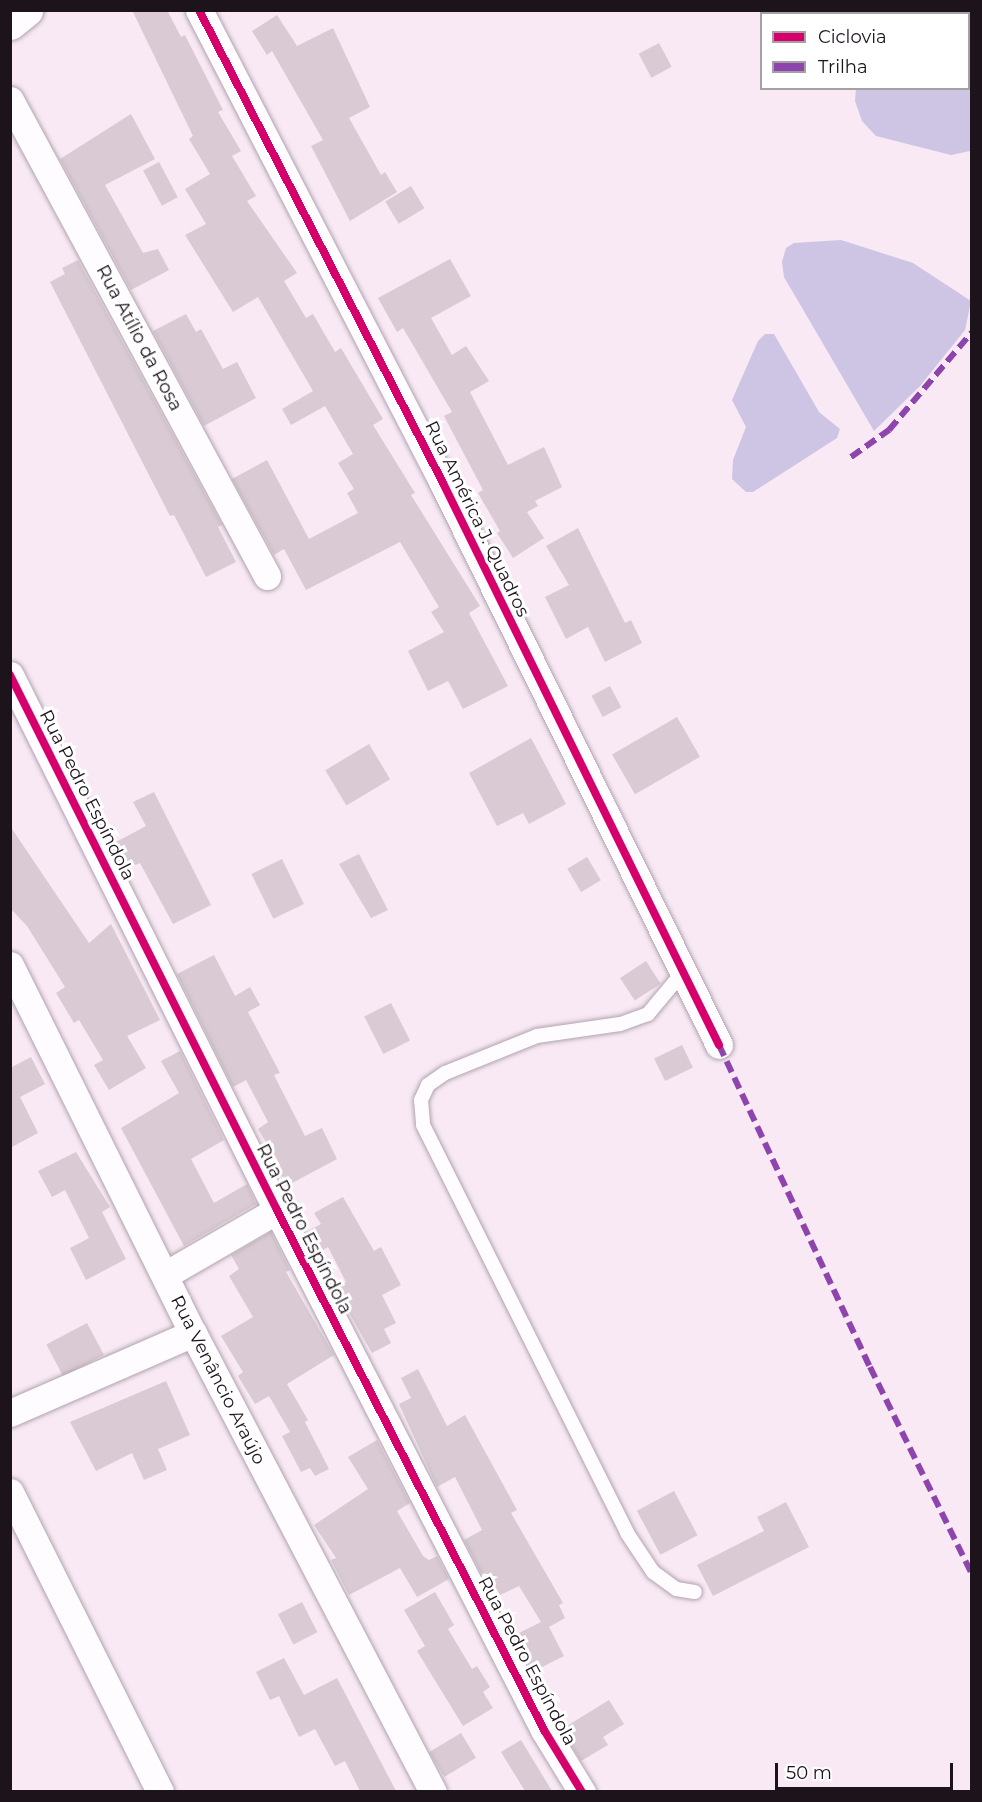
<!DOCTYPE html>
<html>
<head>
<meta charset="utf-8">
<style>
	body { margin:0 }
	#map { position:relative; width:982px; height:1802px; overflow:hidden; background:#f8e9f5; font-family:Montserrat,sans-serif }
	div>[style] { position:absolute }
	.water>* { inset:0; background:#cec4e4 }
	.building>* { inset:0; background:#d9cad3; transform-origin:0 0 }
	.roads { filter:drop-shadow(0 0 2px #b0a4ae) drop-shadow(0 0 2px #b0a4ae) }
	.service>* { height:14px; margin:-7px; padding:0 7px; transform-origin:7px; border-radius:7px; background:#fefcfe }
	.minor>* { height:27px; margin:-13.5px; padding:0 13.5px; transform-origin:13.5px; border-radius:13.5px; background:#fefcfe }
	.tertiary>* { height:33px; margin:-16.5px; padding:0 16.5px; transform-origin:16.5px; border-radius:16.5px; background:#fefcfe }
	.quiet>* { height:6px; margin-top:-3px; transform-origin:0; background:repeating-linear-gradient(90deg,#8e44ad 0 12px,transparent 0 18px) }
	.cycleway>* { height:8px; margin:-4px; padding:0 4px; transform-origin:4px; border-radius:4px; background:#d6006c }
	span { translate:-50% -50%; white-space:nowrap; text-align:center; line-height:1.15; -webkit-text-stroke:6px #fff; paint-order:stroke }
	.street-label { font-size:18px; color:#1c131b }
	.frame { position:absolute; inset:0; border:12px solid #1c131b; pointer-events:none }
	.legend { position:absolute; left:760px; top:12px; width:210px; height:78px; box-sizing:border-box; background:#fff; border:2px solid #a4a1a4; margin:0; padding:8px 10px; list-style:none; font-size:18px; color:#1c131b }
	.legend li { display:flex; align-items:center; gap:12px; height:30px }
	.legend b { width:30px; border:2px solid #a4a1a4 }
	.scale { position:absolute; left:775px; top:1763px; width:178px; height:27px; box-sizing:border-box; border:3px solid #1c131b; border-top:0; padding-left:8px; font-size:18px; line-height:21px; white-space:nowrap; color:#1c131b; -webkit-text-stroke:4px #fff; paint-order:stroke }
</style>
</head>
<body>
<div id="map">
	<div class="water">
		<div style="clip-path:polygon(905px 11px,971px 11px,970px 151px,951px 155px,876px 136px,862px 121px,855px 101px,856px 89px,968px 88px,968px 14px,903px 13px)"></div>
		<div style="clip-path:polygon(841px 240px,913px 263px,971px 301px,965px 330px,920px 386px,874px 431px,784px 277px,782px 262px,786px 248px,794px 243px)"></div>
		<div style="clip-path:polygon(765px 334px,774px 334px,819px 412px,840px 429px,837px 438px,753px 492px,746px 492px,732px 479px,733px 460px,746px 427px,732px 400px,758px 341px)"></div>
	</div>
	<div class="building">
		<div style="clip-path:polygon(132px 10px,167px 10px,181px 37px,185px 35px,223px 110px,218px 112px,241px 151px,232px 156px,256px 196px,247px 201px,297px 273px,284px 281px,306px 318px,313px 314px,335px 352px,341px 348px,383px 419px,373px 425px,415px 493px,411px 495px,480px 606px,469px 613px,508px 686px,463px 709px,448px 681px,428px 691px,408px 651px,444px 632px,431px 612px,439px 607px,400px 542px,306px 590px,284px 549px,274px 555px,232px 479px,267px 460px,309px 539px,358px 513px,347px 493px,354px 489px,338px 463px,353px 454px,325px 406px,291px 425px,282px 409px,313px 391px,258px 297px,233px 312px,185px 235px,206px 224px,185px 189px,210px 174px,189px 139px,193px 136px)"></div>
		<div style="clip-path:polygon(277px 15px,297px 46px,333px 28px,370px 107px,349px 118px,381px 175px,385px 172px,397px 192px,350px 221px,311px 146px,323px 140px,272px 51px,267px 55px,252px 31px)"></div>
		<div style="left:659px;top:43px;width:27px;height:23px;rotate:62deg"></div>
		<div style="clip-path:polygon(131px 114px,155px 159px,105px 185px,143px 253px,158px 249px,169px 270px,131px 290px,60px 159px)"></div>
		<div style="left:159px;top:162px;width:40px;height:18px;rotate:62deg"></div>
		<div style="left:411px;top:186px;width:26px;height:30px;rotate:59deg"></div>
		<div style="clip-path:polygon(450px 259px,471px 296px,431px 318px,452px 355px,466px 346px,489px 381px,470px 392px,508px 465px,544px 447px,562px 487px,535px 501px,538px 506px,527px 512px,544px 538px,513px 558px,497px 533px,500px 531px,478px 493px,483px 490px,444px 416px,452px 412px,403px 328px,397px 332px,378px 298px)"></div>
		<div style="clip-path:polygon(78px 260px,222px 525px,218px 527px,236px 562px,206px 577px,174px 515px,170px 516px,50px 282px,65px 274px,62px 268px)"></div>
		<div style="clip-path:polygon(186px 314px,196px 332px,201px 329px,223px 369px,237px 362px,256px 398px,204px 426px,153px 331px)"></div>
		<div style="clip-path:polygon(578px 528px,625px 623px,631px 620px,642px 643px,605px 662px,588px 627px,566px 639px,545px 597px,569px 585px,546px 546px)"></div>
		<div style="left:610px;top:686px;width:24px;height:21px;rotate:62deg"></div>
		<div style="left:677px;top:717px;width:46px;height:75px;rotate:60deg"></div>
		<div style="clip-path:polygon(531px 738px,566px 804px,529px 824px,523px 813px,497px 826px,469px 773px)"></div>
		<div style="left:369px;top:744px;width:41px;height:51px;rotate:59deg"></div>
		<div style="clip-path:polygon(154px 792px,211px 905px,173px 924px,140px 863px,129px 868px,116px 842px,146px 826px,133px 802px)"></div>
		<div style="clip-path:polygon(10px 826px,89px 943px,111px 924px,160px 1020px,127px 1036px,146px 1068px,109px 1090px,94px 1065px,103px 1060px,79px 1020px,74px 1023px,56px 993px,65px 987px,27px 926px,10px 908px)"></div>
		<div style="clip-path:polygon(359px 854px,388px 910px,371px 918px,339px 864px)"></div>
		<div style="left:587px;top:857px;width:27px;height:23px;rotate:59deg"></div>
		<div style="left:282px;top:859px;width:50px;height:34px;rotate:64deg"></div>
		<div style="clip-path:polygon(214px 955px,235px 996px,250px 987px,260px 1005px,248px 1012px,280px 1073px,274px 1075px,305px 1136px,322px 1128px,337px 1159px,283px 1188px,274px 1169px,280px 1165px,258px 1129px,268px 1122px,246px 1080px,233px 1087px,177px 974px)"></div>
		<div style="left:646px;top:961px;width:27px;height:31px;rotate:57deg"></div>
		<div style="left:391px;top:1003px;width:42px;height:30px;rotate:63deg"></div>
		<div style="left:682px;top:1045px;width:25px;height:31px;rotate:64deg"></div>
		<div style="clip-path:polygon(180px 1051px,224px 1140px,191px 1159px,214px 1203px,247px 1184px,256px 1204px,184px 1246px,121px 1128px,179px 1093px,161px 1061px)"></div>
		<div style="clip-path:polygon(31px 1057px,45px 1084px,20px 1097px,38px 1133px,10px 1148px,10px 1068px)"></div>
		<div style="clip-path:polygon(76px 1152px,110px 1207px,102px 1212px,126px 1259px,86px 1280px,70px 1248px,89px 1238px,65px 1190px,52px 1197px,38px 1171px)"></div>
		<div style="clip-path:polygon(343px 1197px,374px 1251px,381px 1247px,401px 1285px,382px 1295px,396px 1323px,384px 1329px,391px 1343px,372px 1353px,335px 1288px,346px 1282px,328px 1247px,317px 1254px,306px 1232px,321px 1224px,314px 1213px)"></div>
		<div style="clip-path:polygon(271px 1232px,290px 1270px,286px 1272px,334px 1355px,287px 1384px,308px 1420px,305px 1422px,329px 1469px,315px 1476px,310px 1468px,301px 1472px,282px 1436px,290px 1432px,269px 1396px,255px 1404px,238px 1376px,243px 1372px,221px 1336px,253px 1317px,229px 1276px,239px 1269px,231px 1255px)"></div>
		<div style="left:87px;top:1323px;width:36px;height:46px;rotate:62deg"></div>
		<div style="clip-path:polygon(418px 1369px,447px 1426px,465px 1415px,517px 1510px,511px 1513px,563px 1603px,559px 1605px,565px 1618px,549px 1627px,564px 1656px,532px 1672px,513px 1636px,541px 1622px,519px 1586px,494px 1598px,464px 1540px,482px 1530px,455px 1477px,437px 1487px,399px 1404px,411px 1398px,401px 1378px)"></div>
		<div style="clip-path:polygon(166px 1381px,190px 1435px,158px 1449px,167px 1470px,144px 1480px,132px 1453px,96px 1471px,70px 1422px)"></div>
		<div style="clip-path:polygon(377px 1440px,410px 1503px,397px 1511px,423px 1556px,429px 1560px,437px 1556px,449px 1579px,417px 1597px,400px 1568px,349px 1595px,331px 1560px,336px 1558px,314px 1525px,368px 1489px,348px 1457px)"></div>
		<div style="left:674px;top:1491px;width:50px;height:42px;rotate:62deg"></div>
		<div style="clip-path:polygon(786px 1502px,809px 1547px,713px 1596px,697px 1565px,764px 1531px,757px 1517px)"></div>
		<div style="clip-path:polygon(435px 1592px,454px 1625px,448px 1629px,472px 1669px,477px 1666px,490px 1687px,483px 1692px,493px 1708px,463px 1726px,417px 1651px,425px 1646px,404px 1610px)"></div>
		<div style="left:302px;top:1602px;width:34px;height:27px;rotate:63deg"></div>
		<div style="clip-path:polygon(284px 1658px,304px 1695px,337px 1678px,396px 1791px,360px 1791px,345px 1761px,335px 1766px,315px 1729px,299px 1737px,279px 1696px,270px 1700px,256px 1672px)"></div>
		<div style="clip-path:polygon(609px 1700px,624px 1724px,603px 1737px,608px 1745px,581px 1761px,562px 1729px)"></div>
		<div style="left:461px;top:1733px;width:29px;height:37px;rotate:59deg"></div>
		<div style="clip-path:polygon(521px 1740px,552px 1791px,525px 1791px,501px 1752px)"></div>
	</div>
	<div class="roads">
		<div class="service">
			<div style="left:683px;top:972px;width:55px;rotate:129.8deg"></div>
			<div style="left:648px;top:1014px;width:30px;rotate:160deg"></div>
			<div style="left:620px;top:1024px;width:84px;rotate:171.8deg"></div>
			<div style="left:537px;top:1036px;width:99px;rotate:158.1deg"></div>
			<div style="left:445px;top:1073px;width:21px;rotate:145deg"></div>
			<div style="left:428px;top:1085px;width:17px;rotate:115deg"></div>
			<div style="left:421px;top:1100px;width:25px;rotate:85deg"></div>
			<div style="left:423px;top:1125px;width:456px;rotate:63.4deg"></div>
			<div style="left:627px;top:1533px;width:47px;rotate:56.3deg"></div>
			<div style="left:653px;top:1572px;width:29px;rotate:36deg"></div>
			<div style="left:676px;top:1589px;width:19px;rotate:9deg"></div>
		</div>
		<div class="minor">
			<div style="left:199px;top:10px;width:532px;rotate:62.71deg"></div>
			<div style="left:443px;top:483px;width:626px;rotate:63.84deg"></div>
			<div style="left:10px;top:100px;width:541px;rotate:61.63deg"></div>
			<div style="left:10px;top:675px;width:598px;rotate:63.48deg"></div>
			<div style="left:277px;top:1210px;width:585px;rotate:62.82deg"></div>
			<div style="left:544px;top:1730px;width:73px;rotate:58.5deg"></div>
			<div style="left:10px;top:965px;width:411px;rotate:63.6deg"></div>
			<div style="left:193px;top:1333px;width:518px;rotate:62.4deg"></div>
			<div style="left:165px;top:1275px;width:129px;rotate:-30.1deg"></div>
			<div style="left:10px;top:1413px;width:200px;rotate:-23.6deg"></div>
			<div style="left:10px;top:1492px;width:335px;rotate:63.4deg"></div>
		</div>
		<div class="tertiary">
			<div style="left:10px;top:23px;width:21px;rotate:-39deg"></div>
		</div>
	</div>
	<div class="quiet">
		<div style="left:851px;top:457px;width:47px;rotate:-35.4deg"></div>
		<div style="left:889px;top:430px;width:128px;rotate:-49.7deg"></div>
		<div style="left:719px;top:1045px;width:356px;rotate:64.9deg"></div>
		<div style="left:870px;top:1367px;width:231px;rotate:63.8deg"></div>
	</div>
	<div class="cycleway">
		<div style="left:199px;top:10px;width:532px;rotate:62.71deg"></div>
		<div style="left:443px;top:483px;width:626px;rotate:63.84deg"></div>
		<div style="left:10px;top:675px;width:598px;rotate:63.48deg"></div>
		<div style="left:277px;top:1210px;width:585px;rotate:62.82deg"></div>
		<div style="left:544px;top:1730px;width:73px;rotate:58.5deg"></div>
	</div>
	<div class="street-label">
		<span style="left:139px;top:338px;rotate:62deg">Rua Atílio da Rosa</span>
		<span style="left:477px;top:519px;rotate:64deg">Rua América J. Quadros</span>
		<span style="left:87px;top:795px;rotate:63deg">Rua Pedro Espíndola</span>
		<span style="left:304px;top:1229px;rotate:63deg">Rua Pedro Espíndola</span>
		<span style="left:218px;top:1380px;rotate:63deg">Rua Venâncio Araújo</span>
		<span style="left:527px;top:1661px;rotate:62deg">Rua Pedro Espíndola</span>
	</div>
	<div class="frame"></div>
	<ul class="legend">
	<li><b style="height:8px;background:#d6006c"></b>Ciclovia</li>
	<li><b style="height:8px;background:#8e44ad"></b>Trilha</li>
	</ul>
	<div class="scale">50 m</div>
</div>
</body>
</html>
